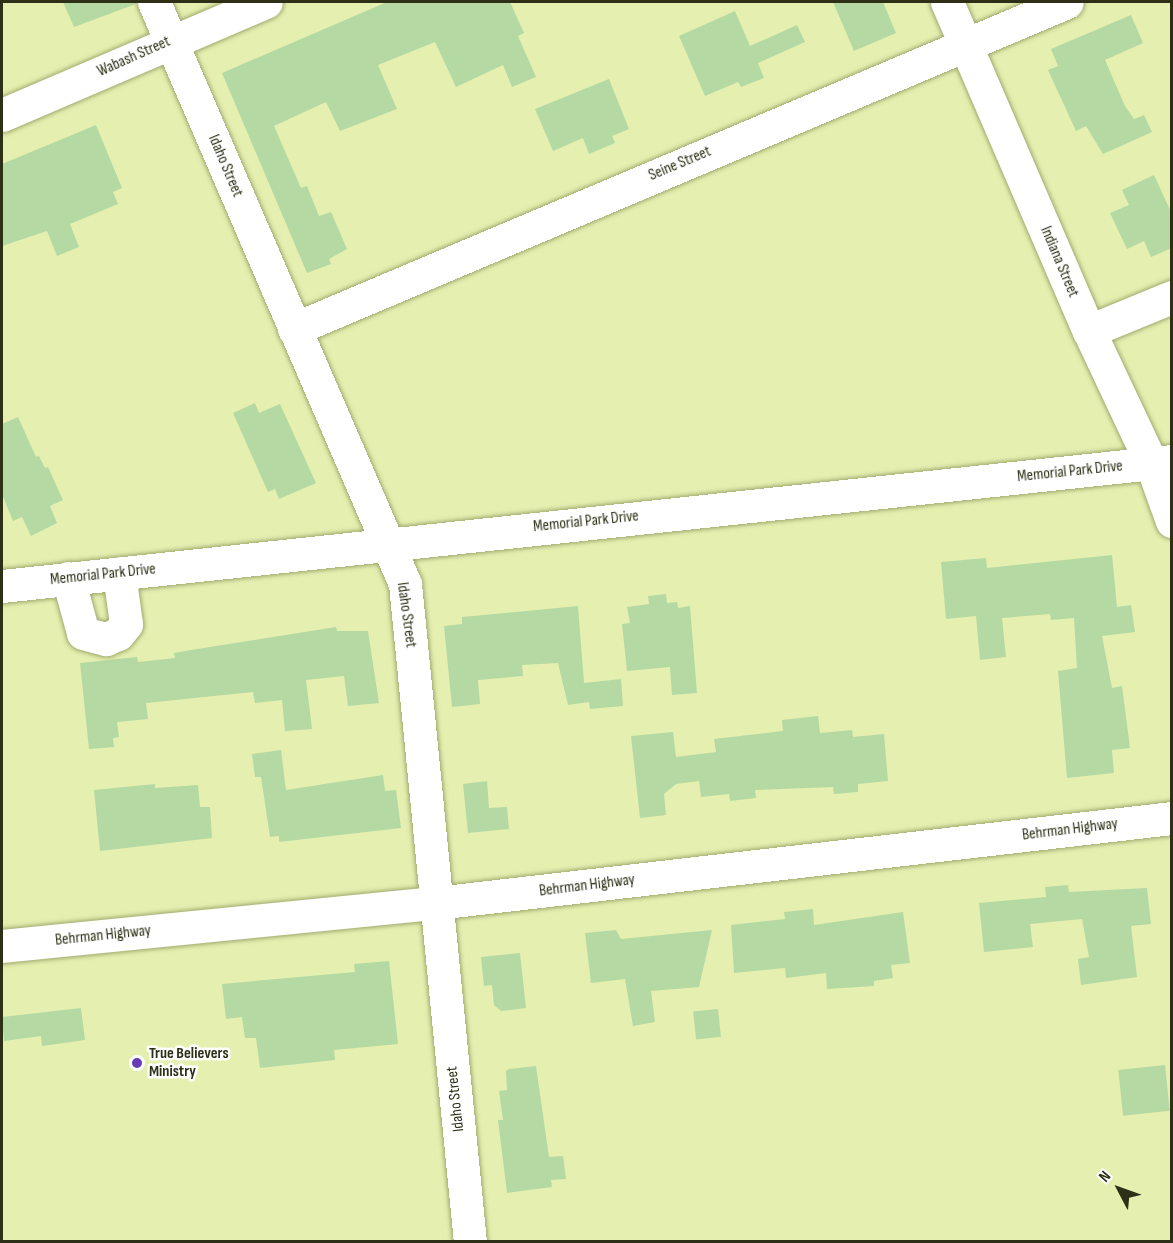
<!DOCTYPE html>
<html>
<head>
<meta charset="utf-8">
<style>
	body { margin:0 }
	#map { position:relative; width:1173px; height:1243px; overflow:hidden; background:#e5efb0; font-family:"Sofia Sans Condensed",sans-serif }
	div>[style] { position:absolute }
	.building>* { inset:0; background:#b5d9a3; transform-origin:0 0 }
	.roads { filter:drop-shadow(0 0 2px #a1aa6e) drop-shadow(0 0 2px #a1aa6e) }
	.minor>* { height:33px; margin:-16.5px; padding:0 16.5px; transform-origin:16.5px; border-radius:16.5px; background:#fff }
	.dots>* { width:16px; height:16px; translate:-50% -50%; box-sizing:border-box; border:3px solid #fff; border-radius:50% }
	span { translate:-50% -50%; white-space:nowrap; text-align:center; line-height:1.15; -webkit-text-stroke:5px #fff; paint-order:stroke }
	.street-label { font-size:16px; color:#2d3017 }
	.poi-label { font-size:16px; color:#2d3017; font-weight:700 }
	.left { translate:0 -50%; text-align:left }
	.frame { position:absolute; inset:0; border:3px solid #2d3017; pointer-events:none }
	.north { position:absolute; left:1089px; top:1159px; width:60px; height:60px; -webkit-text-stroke:4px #fff; paint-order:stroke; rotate:311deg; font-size:16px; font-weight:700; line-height:24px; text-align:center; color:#2d3017 }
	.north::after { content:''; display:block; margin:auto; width:21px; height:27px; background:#2d3017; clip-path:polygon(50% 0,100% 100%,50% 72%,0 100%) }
</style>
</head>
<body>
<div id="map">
	<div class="building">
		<div style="clip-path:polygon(63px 2px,136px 2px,136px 4px,74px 27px)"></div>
		<div style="clip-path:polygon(387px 2px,510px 2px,524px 33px,518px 36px,536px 77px,512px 87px,503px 65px,456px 87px,435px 42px,378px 65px,397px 109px,340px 131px,326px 102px,274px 126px,301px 188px,307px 186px,319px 216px,331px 212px,347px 249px,329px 259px,331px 264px,307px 273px,222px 73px)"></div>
		<div style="clip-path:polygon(833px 2px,883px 2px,896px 33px,854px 51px)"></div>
		<div style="clip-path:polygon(735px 11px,750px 46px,797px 25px,805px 42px,758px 63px,764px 78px,741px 87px,738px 82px,705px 96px,679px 36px)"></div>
		<div style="clip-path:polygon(1131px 15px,1143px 43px,1105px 60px,1125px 106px,1134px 119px,1144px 115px,1152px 132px,1103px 154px,1086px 126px,1076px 131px,1048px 70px,1058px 66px,1051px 49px)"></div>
		<div style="clip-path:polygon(609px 79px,629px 129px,612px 136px,615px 143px,589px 154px,583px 138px,553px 151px,535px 109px)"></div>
		<div style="clip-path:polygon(96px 125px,122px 188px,113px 192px,118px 204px,70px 224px,79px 247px,57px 256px,47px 231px,2px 246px,2px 164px)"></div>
		<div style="clip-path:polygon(1154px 175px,1172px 214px,1172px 248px,1151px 257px,1144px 241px,1127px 249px,1110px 213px,1129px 205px,1122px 190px)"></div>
		<div style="clip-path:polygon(255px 403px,259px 413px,280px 404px,316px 483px,279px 499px,275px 489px,268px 492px,233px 413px)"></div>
		<div style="clip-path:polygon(18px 417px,36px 457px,39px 456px,45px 468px,48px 467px,63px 500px,50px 506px,57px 523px,31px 536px,22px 517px,13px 521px,2px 494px,2px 424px)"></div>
		<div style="clip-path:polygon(1112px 555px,1117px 607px,1131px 605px,1135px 632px,1102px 636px,1112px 688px,1122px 686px,1130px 748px,1112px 750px,1114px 773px,1067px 778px,1058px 671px,1077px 668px,1074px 618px,1051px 620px,1050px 614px,1002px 618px,1006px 657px,980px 660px,976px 616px,946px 619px,941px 562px,986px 558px,987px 568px)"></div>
		<div style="clip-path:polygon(666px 594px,667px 603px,677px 602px,678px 608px,690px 606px,697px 693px,672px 695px,670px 667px,627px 671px,622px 624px,630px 623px,627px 607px,649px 604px,648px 596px)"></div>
		<div style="clip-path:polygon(578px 606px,584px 683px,621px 679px,623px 706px,590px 709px,589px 702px,568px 705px,558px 663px,522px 665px,523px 676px,478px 680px,480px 704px,452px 707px,444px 626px,462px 624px,462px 617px)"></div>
		<div style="clip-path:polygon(336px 627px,337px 631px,368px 631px,379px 703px,348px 706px,344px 676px,306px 680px,312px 729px,285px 731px,282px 700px,255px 703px,253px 692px,146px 703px,148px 719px,117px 722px,119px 737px,113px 738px,114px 747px,89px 749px,80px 663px,137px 657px,138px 662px,175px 658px,174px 653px,197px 649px)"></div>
		<div style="clip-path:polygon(818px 716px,820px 733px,852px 730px,853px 737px,884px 734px,888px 781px,858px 784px,858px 792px,834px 794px,833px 787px,755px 790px,756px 798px,730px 801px,729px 794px,701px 797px,699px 781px,676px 784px,664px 794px,666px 815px,640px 818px,631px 736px,673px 732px,676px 757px,716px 752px,714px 739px,783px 731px,782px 720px)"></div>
		<div style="clip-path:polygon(281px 750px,286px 790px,383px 775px,385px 791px,396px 790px,401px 828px,279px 842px,279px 836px,270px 837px,261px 777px,255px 777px,252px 754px)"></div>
		<div style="clip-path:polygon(487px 781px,489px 808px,507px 807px,509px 829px,468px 833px,463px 784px)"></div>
		<div style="clip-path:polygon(155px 784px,155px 788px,198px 785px,200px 807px,210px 807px,212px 838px,100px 851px,94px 790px)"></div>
		<div style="clip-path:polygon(1068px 885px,1069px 892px,1147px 888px,1151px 924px,1131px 926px,1137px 977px,1081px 985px,1078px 959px,1089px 957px,1082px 919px,1030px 924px,1033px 947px,984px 952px,979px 903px,1046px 897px,1045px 887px)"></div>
		<div style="clip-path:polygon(813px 909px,814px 925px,903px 912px,910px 963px,891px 965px,893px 978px,874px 981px,874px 986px,827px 989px,826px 973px,786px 978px,785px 968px,734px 973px,731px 925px,785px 919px,784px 912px)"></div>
		<div style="clip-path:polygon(616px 930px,621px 939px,712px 930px,699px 987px,651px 991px,655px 1022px,633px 1026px,625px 979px,591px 983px,585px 933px)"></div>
		<div style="clip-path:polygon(520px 953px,526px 1008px,501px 1011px,494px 1005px,492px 985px,484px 986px,481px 957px)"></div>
		<div style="clip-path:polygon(389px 961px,398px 1044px,334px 1050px,335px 1060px,260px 1068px,256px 1038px,245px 1038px,242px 1017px,226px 1019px,222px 984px,355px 972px,354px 964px)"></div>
		<div style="clip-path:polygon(81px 1008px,85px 1040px,42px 1046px,41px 1036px,4px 1041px,2px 1017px)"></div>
		<div style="left:718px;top:1009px;width:28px;height:25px;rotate:84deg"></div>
		<div style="left:1165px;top:1065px;width:46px;height:47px;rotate:84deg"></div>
		<div style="clip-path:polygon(536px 1066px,549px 1157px,563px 1156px,566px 1179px,551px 1180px,552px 1187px,507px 1193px,498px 1120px,503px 1120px,499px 1091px,507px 1090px,506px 1071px,509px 1069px)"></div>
	</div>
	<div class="roads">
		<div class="minor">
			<div style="left:154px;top:2px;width:634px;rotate:66.67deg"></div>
			<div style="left:405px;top:584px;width:661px;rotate:84.36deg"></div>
			<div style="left:947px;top:2px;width:358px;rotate:66.7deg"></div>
			<div style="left:1089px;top:331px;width:146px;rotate:64.8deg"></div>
			<div style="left:1151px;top:463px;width:62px;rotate:70.1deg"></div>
			<div style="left:2px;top:115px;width:287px;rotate:-23.2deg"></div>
			<div style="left:294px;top:329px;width:839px;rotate:-22.93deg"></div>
			<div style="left:1089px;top:331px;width:90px;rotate:-22.3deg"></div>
			<div style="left:68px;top:578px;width:57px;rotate:74.7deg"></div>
			<div style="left:83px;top:633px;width:24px;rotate:15deg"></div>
			<div style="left:106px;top:639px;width:13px;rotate:-23deg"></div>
			<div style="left:118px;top:634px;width:13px;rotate:-51deg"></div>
			<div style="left:126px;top:624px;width:51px;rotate:-97.8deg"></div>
			<div style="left:2px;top:586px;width:1177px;rotate:-6.1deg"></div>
			<div style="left:2px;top:946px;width:436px;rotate:-5.7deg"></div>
			<div style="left:436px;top:903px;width:741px;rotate:-6.59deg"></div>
		</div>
	</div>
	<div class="dots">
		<div style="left:137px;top:1063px;background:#673cb4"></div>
	</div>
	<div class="street-label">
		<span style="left:134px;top:57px;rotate:-24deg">Wabash Street</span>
		<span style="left:680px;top:164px;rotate:-23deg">Seine Street</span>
		<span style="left:225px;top:166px;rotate:67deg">Idaho Street</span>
		<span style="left:1059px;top:262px;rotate:67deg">Indiana Street</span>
		<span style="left:1070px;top:472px;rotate:-6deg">Memorial Park Drive</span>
		<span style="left:586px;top:522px;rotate:-6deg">Memorial Park Drive</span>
		<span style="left:103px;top:575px;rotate:-6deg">Memorial Park Drive</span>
		<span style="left:406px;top:615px;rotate:82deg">Idaho Street</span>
		<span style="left:1070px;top:830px;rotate:-7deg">Behrman Highway</span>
		<span style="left:587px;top:886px;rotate:-7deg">Behrman Highway</span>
		<span style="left:103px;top:936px;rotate:-6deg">Behrman Highway</span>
		<span style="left:456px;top:1099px;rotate:-96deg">Idaho Street</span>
	</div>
	<div class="poi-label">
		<span class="left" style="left:149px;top:1063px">True Believers<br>Ministry</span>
	</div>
	<div class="frame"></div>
	<div class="north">N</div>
</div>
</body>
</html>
